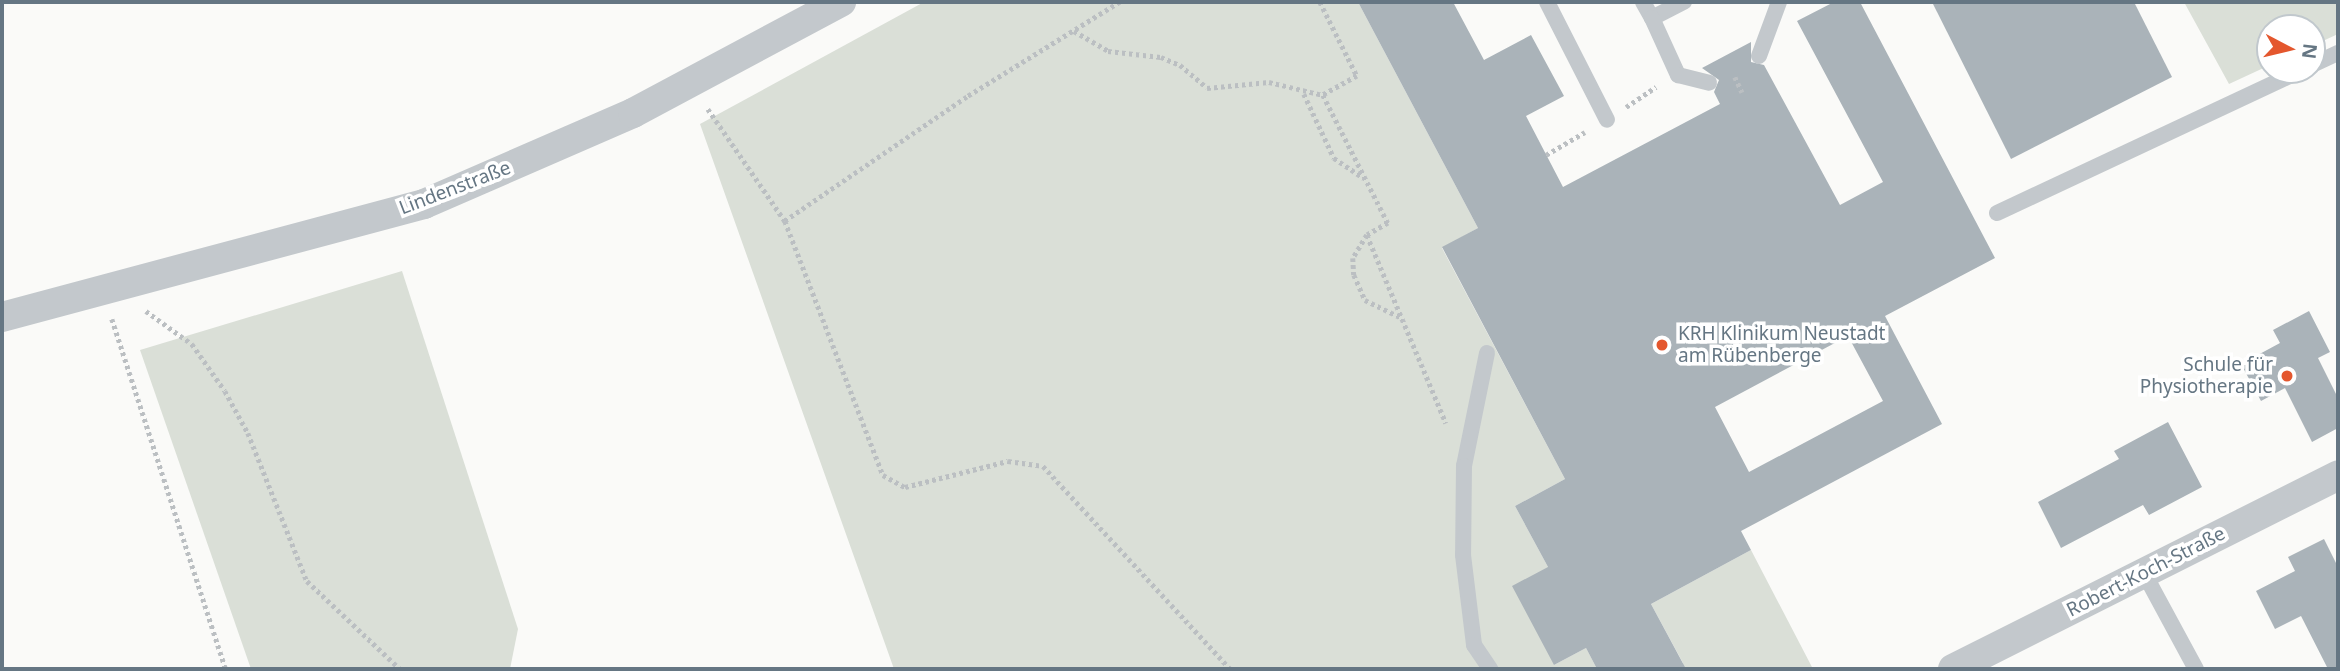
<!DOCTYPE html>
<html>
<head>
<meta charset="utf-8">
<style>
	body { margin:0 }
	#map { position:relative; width:2340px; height:671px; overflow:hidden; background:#fafaf8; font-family:"Noto Sans",sans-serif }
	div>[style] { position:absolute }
	.green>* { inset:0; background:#dadfd7 }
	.building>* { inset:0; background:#aab3b9 }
	.path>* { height:4.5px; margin-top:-2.25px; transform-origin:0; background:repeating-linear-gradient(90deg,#bbbfc2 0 3.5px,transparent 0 7px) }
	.lane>* { height:16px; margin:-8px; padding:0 8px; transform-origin:8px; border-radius:8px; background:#c3c8cc }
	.street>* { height:30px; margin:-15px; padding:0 15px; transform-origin:15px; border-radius:15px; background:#c3c8cc }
	.dots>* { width:19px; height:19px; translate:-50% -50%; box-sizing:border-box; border:4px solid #fff; border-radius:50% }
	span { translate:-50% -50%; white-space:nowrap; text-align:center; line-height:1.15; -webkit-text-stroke:7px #fff; paint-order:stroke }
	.street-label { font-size:19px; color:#657683 }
	.poi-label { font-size:19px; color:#657683 }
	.left { translate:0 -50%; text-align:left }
	.right { translate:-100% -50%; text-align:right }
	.frame { position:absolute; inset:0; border:4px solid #657683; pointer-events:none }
	.north { position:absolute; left:2256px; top:14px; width:70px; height:70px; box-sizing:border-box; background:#fff; border:2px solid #c1c8cd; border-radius:50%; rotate:97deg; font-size:19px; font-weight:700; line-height:28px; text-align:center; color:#657683 }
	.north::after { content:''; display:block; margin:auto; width:24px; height:32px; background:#e4572e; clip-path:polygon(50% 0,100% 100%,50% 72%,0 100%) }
</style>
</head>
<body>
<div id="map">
	<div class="green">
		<div style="clip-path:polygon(924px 2px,1358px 2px,1478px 228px,1442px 248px,1565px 479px,1515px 506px,1548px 567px,1554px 665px,1586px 648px,1597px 669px,894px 669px,700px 124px)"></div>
		<div style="clip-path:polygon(2184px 2px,2338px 2px,2338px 34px,2312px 46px,2312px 28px,2270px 28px,2270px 65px,2229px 84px)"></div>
		<div style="clip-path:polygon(402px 271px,518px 629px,510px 669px,251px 669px,140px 350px)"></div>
		<div style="clip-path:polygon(1751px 550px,1813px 669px,1672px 669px,1683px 663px,1651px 604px)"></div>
	</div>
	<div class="building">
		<div style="clip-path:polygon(evenodd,1358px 2px,1453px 2px,1484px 60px,1531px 35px,1564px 96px,1526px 116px,1563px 187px,1720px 104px,1714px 92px,1719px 80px,1702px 68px,1751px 42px,1751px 62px,1764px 65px,1840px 205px,1883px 182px,1797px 21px,1834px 2px,1860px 2px,1995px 258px,1885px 316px,1942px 424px,1741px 531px,1751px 550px,1651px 604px,1686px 669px,1597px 669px,1586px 648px,1554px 665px,1512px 586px,1548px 567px,1515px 506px,1565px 479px,1442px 247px,1478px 228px,1358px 2px,1848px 336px,1883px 401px,1749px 472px,1715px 407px,1848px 336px)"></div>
		<div style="clip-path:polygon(1932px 2px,2134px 2px,2172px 77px,2011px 159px)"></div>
		<div style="clip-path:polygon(2309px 311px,2330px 352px,2318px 358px,2338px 398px,2338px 428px,2312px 442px,2285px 388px,2261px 401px,2241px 364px,2280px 343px,2273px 330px)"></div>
		<div style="clip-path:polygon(2168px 422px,2202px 487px,2149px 515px,2143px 505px,2061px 548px,2038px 502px,2119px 459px,2114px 451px)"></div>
		<div style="clip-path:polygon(2324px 539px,2338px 567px,2338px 669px,2328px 669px,2301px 616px,2275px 629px,2256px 591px,2295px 571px,2288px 557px)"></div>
	</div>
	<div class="path">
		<div style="left:1120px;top:2px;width:180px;rotate:148.2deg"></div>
		<div style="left:967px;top:97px;width:220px;rotate:145.7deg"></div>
		<div style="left:785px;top:221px;width:272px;rotate:68.9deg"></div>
		<div style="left:883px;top:475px;width:25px;rotate:29deg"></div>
		<div style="left:905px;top:487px;width:106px;rotate:-14.2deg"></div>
		<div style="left:1008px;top:461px;width:35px;rotate:8deg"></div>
		<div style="left:1043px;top:466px;width:276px;rotate:47.3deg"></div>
		<div style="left:1320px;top:2px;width:83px;rotate:63.4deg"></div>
		<div style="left:1357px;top:76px;width:39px;rotate:151deg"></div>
		<div style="left:1323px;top:95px;width:144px;rotate:63.1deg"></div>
		<div style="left:1388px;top:223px;width:24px;rotate:150deg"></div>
		<div style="left:1367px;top:235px;width:204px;rotate:67.2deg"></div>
		<div style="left:1074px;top:31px;width:39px;rotate:30deg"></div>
		<div style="left:1108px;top:51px;width:53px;rotate:6.5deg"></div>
		<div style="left:1161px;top:57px;width:21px;rotate:23deg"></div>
		<div style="left:1180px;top:65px;width:35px;rotate:40deg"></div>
		<div style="left:1207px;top:88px;width:62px;rotate:-5.5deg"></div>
		<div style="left:1269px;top:82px;width:56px;rotate:13.5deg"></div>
		<div style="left:1735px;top:77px;width:17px;rotate:65deg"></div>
		<div style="left:1304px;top:94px;width:71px;rotate:64.9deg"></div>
		<div style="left:1334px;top:158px;width:36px;rotate:34deg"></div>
		<div style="left:1626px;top:107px;width:36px;rotate:-34deg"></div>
		<div style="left:708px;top:109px;width:136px;rotate:55.5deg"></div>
		<div style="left:1546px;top:155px;width:45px;rotate:-30.5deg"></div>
		<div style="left:1367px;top:235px;width:27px;rotate:121deg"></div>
		<div style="left:1353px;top:258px;width:17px;rotate:87deg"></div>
		<div style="left:1354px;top:275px;width:27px;rotate:66deg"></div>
		<div style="left:1365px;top:300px;width:41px;rotate:25.9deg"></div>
		<div style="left:146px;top:311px;width:57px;rotate:35.7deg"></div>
		<div style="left:192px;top:344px;width:57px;rotate:54.9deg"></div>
		<div style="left:225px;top:391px;width:48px;rotate:61.3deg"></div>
		<div style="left:248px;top:433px;width:159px;rotate:68.3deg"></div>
		<div style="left:307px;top:581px;width:128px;rotate:43.4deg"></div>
		<div style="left:112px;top:319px;width:368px;rotate:72deg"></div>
	</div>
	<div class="lane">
		<div style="left:1547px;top:2px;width:132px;rotate:63deg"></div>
		<div style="left:1643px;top:2px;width:18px;rotate:61deg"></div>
		<div style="left:1652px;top:18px;width:36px;rotate:-27deg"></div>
		<div style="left:1652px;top:18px;width:63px;rotate:65.5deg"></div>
		<div style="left:1678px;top:75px;width:32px;rotate:14deg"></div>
		<div style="left:1759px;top:56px;width:58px;rotate:-69.7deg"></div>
		<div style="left:2312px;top:65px;width:29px;rotate:-25deg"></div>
		<div style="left:1997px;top:213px;width:337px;rotate:-25.1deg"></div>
		<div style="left:1487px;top:353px;width:115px;rotate:101.5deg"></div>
		<div style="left:1464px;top:466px;width:89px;rotate:90.6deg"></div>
		<div style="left:1463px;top:555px;width:91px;rotate:83deg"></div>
		<div style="left:1474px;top:645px;width:29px;rotate:56deg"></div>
		<div style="left:2144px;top:573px;width:109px;rotate:61.6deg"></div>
	</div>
	<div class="street">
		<div style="left:2px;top:317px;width:437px;rotate:-15deg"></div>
		<div style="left:424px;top:204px;width:228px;rotate:-23.5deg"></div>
		<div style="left:633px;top:113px;width:236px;rotate:-28.1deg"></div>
		<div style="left:1953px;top:669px;width:431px;rotate:-26.7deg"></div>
	</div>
	<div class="dots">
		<div style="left:1662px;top:345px;background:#e4572e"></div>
		<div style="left:2287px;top:376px;background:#e4572e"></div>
	</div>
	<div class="street-label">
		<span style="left:455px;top:188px;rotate:-21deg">Lindenstraße</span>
		<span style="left:2146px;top:572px;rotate:-27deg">Robert-Koch-Straße</span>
	</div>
	<div class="poi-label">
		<span class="left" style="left:1678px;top:345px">KRH Klinikum Neustadt<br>am Rübenberge</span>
		<span class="right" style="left:2273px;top:376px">Schule für<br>Physiotherapie</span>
	</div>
	<div class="frame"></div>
	<div class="north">N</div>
</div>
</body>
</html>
